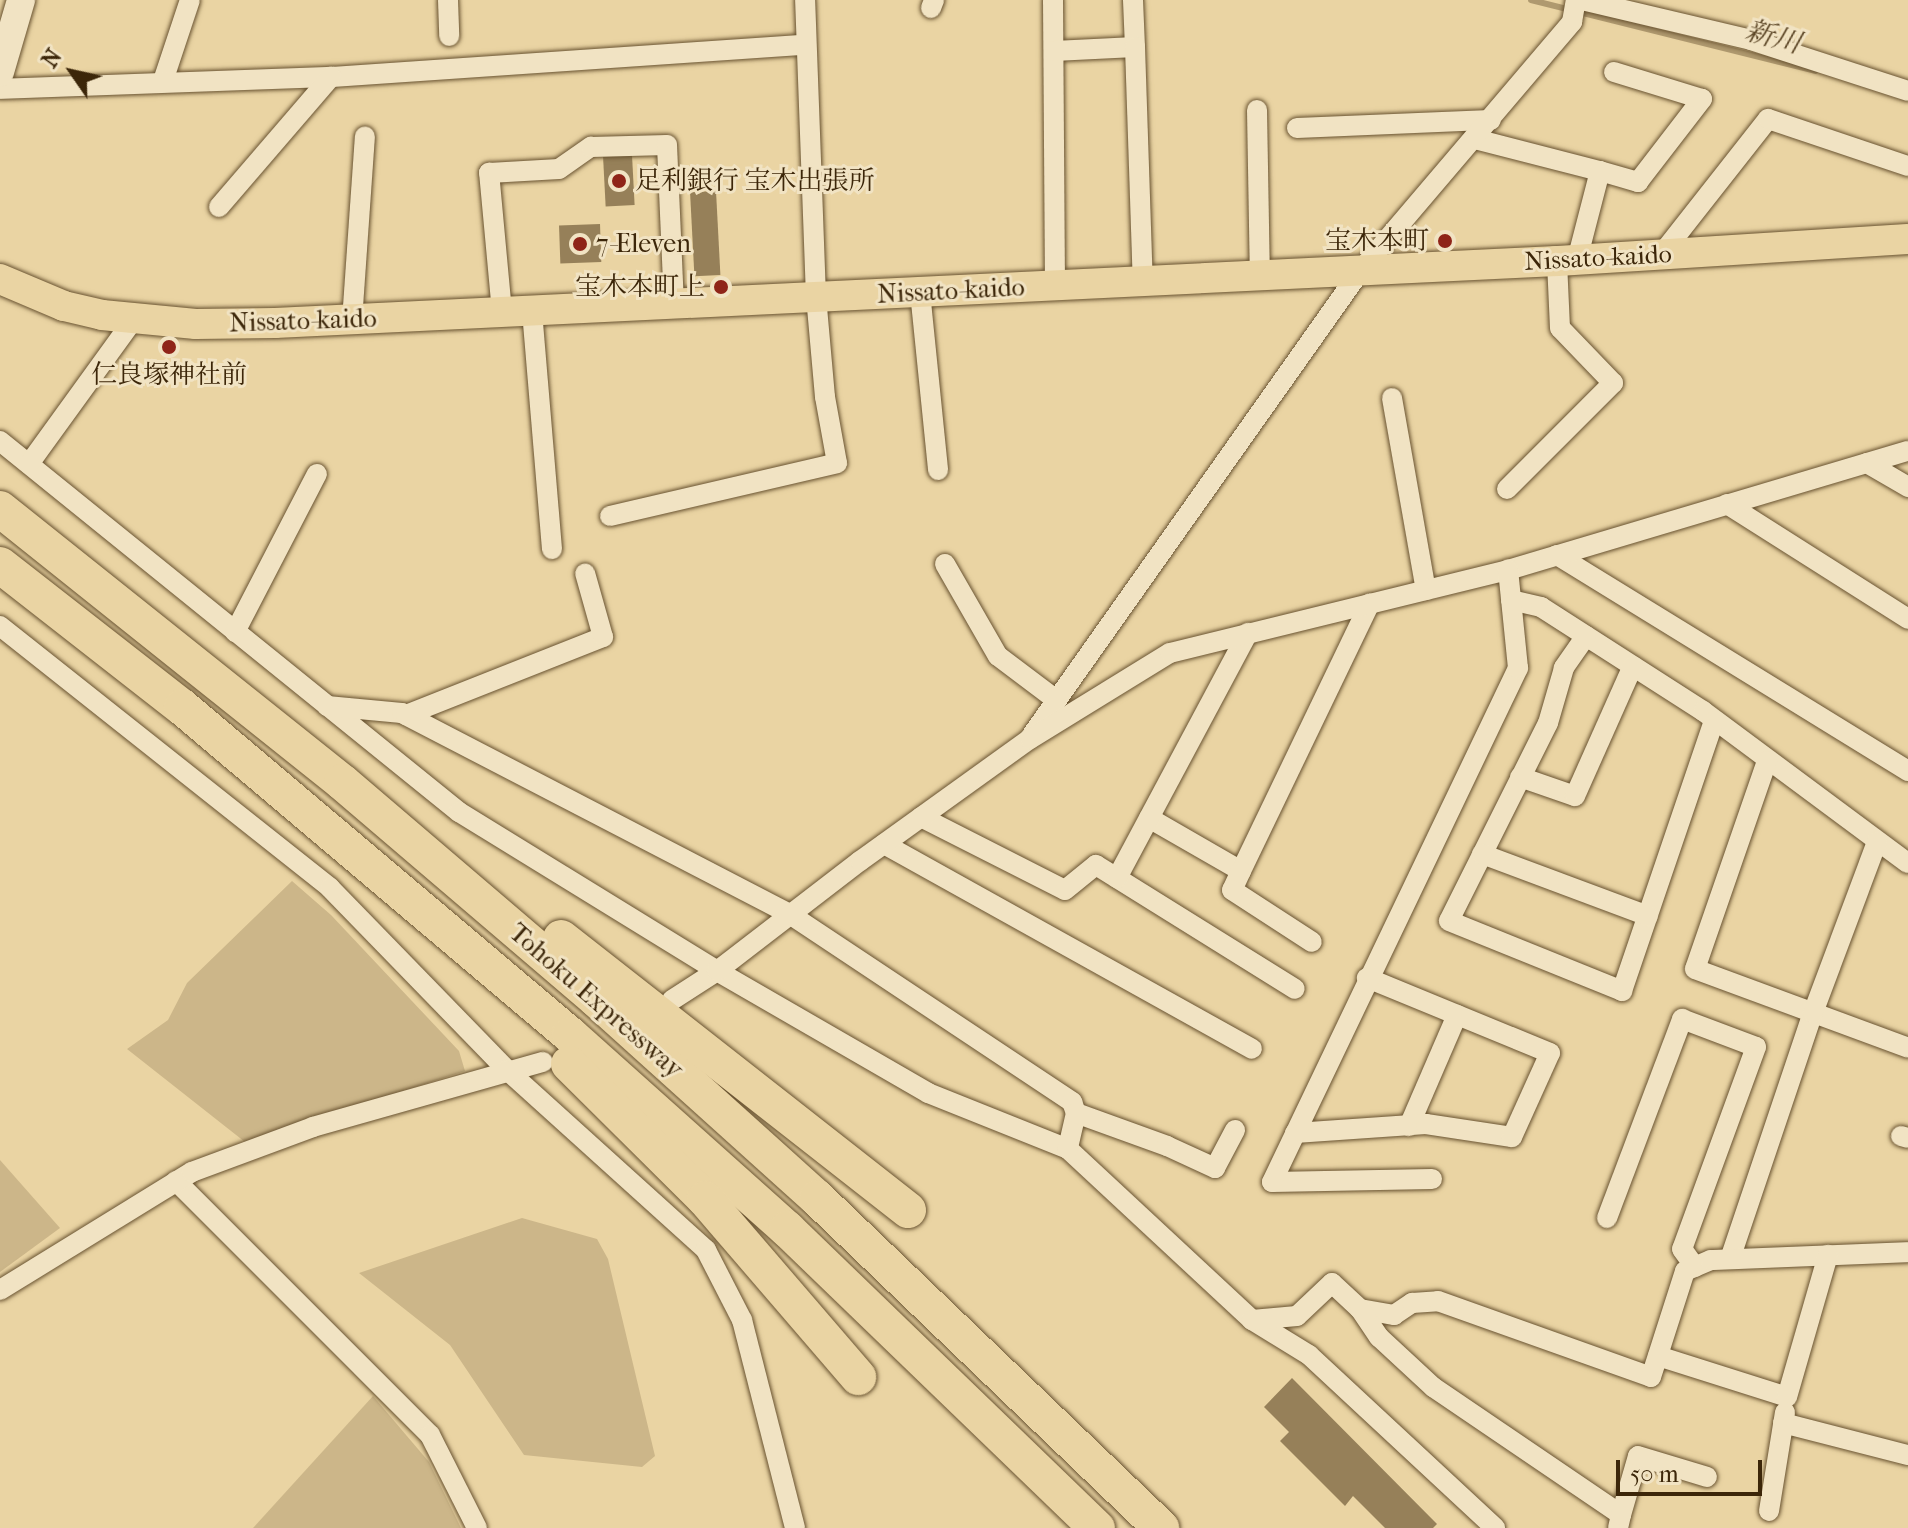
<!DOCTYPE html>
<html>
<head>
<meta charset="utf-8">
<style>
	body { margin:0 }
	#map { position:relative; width:1908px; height:1528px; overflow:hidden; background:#ead4a3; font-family:"IM FELL French Canon","Noto Serif JP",serif }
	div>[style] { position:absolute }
	.green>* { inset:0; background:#ccb689 }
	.stream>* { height:6px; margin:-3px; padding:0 3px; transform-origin:3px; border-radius:3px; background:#af996f }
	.building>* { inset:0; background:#968059; transform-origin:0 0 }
	.roads { filter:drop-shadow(0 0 2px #685230) drop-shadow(0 0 2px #685230) }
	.street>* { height:20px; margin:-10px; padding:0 10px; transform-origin:10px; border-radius:10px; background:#f1e3c3 }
	.secondary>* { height:28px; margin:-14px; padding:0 14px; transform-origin:14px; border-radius:14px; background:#f1e3c3 }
	.primary>* { height:30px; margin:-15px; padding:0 15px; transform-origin:15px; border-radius:15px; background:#ead4a3 }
	.highway>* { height:36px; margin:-18px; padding:0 18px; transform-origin:18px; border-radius:18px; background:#ead4a3 }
	.dots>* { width:22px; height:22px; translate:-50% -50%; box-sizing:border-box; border:4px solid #f1e3c3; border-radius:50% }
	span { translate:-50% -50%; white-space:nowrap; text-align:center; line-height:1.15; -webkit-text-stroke:6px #f1e3c3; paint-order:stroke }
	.poi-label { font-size:26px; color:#3c2609 }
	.left { translate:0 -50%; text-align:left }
	.right { translate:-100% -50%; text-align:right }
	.street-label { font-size:26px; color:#3c2609 }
	.water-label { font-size:28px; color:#5e4828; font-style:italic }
	.north { position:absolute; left:32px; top:32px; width:80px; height:80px; -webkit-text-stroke:6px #f1e3c3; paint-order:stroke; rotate:304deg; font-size:22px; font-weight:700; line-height:32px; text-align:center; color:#3c2609 }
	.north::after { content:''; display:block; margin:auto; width:28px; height:36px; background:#3c2609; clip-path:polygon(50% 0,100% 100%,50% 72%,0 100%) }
	.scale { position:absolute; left:1616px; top:1460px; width:146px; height:36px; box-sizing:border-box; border:4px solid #3c2609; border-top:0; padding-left:10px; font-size:24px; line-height:28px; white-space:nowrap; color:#3c2609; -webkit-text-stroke:6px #f1e3c3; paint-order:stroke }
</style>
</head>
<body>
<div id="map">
	<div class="green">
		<div style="clip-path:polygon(292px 881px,331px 915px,459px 1051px,465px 1071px,245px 1142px,127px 1049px,168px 1020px,187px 983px)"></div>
		<div style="clip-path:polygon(0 1160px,60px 1228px,0 1272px)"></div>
		<div style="clip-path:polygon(522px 1218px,597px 1239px,608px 1259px,655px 1456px,642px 1467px,524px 1455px,450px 1345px,359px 1273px)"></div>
		<div style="clip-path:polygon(373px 1396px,429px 1462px,461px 1528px,253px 1528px)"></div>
	</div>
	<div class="stream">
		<div style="left:1531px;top:0;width:293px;rotate:14deg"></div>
	</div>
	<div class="building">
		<div style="left:632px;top:155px;width:50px;height:29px;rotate:87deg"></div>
		<div style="left:716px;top:191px;width:84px;height:26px;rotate:87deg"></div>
		<div style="left:600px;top:224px;width:38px;height:41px;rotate:88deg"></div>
		<div style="clip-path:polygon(1292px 1378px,1437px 1524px,1433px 1528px,1385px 1528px,1353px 1496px,1345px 1506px,1280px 1441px,1289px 1432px,1264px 1407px)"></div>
	</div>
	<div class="roads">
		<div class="street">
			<div style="left:448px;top:0;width:36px;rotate:88deg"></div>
			<div style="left:1053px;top:0;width:286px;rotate:89.6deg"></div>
			<div style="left:1133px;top:0;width:47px;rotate:87.6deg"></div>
			<div style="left:1582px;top:0;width:174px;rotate:13.3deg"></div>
			<div style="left:1751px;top:40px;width:165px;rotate:18deg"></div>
			<div style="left:931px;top:8px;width:9px;rotate:-69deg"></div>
			<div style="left:1054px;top:51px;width:81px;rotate:-2.8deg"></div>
			<div style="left:1135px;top:47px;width:235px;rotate:88.1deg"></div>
			<div style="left:163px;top:81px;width:85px;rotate:-71.6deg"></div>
			<div style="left:0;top:89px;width:331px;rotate:-2.1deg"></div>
			<div style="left:331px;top:77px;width:475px;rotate:-3.9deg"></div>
			<div style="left:1257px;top:110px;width:164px;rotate:89deg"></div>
			<div style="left:1297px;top:128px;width:194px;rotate:-2.4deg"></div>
			<div style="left:1475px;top:139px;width:129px;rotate:14.4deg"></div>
			<div style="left:1600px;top:171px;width:92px;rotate:104.5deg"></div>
			<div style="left:1600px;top:171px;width:40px;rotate:16deg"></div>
			<div style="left:1638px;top:182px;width:105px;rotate:-52.4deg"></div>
			<div style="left:1702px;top:99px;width:92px;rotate:-162.9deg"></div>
			<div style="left:219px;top:207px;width:172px;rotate:-49.3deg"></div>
			<div style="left:1661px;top:255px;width:173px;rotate:-51.8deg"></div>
			<div style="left:1768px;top:119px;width:148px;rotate:18.6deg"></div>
			<div style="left:920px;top:292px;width:179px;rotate:84.2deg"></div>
			<div style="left:532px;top:311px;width:239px;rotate:85.2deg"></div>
			<div style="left:502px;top:312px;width:140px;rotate:-95.3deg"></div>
			<div style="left:489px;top:173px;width:70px;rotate:-3.3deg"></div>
			<div style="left:559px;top:169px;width:39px;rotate:-35deg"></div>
			<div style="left:591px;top:147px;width:76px;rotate:-1.5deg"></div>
			<div style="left:667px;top:145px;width:158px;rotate:87.5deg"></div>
			<div style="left:352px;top:321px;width:185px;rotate:-86deg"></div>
			<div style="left:1392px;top:398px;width:195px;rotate:80deg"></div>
			<div style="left:0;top:441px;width:590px;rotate:38.95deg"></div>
			<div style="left:459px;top:812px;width:303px;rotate:31.6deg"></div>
			<div style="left:717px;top:971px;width:244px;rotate:30deg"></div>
			<div style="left:928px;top:1093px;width:151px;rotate:21.8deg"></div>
			<div style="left:1068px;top:1149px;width:251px;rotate:42.9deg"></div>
			<div style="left:1252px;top:1320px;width:67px;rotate:31.6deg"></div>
			<div style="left:1309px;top:1355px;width:254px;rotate:42.9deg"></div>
			<div style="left:1867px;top:463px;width:48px;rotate:30.3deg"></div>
			<div style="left:29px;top:464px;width:179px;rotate:-54.1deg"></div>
			<div style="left:1507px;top:489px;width:150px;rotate:-45deg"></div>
			<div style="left:1613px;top:383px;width:76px;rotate:-133.9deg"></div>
			<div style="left:1560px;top:328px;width:67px;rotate:-92.6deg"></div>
			<div style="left:1727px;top:504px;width:214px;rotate:32.4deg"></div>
			<div style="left:610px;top:516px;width:233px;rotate:-13.1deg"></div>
			<div style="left:837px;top:463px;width:67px;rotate:-100.3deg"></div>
			<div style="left:825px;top:397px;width:100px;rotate:-95.1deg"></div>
			<div style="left:816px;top:297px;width:297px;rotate:-92.1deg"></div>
			<div style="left:1557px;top:555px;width:412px;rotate:31.6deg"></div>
			<div style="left:945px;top:564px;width:106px;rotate:60.1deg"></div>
			<div style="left:998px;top:656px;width:71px;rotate:37deg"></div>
			<div style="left:1511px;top:600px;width:31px;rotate:13deg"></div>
			<div style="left:1541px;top:607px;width:193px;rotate:32.7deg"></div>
			<div style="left:1703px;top:711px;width:255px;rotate:36.6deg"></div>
			<div style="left:0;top:626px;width:421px;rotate:38.4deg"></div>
			<div style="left:330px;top:888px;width:254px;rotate:45.8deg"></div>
			<div style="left:507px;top:1070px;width:268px;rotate:42.1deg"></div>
			<div style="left:706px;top:1250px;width:79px;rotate:62.8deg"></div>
			<div style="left:742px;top:1320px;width:215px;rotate:75.7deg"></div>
			<div style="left:235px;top:632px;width:178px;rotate:-62.6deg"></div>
			<div style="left:1586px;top:636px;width:39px;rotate:125deg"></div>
			<div style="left:1564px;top:668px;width:57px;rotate:106.2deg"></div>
			<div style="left:1548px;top:723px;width:221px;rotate:116.6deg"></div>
			<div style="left:1449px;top:921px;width:187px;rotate:22deg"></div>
			<div style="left:1622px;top:991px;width:285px;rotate:-71.2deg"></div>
			<div style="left:327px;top:706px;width:75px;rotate:5.3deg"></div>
			<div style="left:402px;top:713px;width:438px;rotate:27.4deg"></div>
			<div style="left:791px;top:915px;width:338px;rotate:33.6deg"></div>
			<div style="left:1072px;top:1102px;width:12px;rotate:70deg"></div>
			<div style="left:1076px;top:1113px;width:37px;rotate:103deg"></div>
			<div style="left:406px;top:715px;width:212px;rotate:-21.6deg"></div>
			<div style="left:603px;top:637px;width:66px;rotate:-105.7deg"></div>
			<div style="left:1032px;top:735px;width:570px;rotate:-54.72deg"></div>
			<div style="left:1361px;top:270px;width:326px;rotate:-49.6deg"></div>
			<div style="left:1572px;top:22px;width:22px;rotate:-80deg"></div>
			<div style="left:1767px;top:761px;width:220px;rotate:109.1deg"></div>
			<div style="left:1695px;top:969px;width:227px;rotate:20.3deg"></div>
			<div style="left:1520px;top:777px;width:58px;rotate:19.1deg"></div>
			<div style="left:1575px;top:796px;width:142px;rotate:-66deg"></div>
			<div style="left:921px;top:817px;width:161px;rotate:26.9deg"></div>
			<div style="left:1065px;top:890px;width:40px;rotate:-39deg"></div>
			<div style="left:1096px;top:865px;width:234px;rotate:31.9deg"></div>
			<div style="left:1149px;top:818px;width:106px;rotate:29.9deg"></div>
			<div style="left:1241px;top:871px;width:297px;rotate:-64.3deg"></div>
			<div style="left:884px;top:844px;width:421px;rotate:29.1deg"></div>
			<div style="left:1482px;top:854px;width:177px;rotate:20.5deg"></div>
			<div style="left:1241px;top:871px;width:21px;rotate:115deg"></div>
			<div style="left:1232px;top:890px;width:95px;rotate:33deg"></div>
			<div style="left:1117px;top:878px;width:278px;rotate:-61.9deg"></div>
			<div style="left:672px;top:1000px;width:54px;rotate:-32.8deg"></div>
			<div style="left:717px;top:971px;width:180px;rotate:-37.6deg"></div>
			<div style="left:860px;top:861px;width:209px;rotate:-35.7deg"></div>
			<div style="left:1030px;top:739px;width:164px;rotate:-31.6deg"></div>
			<div style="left:1170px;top:653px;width:348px;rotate:-13.8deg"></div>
			<div style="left:1508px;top:570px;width:417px;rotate:-16.6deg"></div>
			<div style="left:1076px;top:1113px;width:97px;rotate:19.9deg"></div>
			<div style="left:1167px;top:1146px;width:53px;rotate:24.6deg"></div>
			<div style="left:1215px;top:1168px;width:43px;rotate:-62.2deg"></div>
			<div style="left:1409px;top:1126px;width:121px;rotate:-66.6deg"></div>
			<div style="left:1295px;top:1133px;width:131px;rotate:-3.9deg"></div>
			<div style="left:1426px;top:1124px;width:87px;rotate:8.6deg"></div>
			<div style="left:1512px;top:1137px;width:92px;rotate:-65.7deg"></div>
			<div style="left:1550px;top:1053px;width:198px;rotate:-157.7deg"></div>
			<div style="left:1901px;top:1136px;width:7px;rotate:16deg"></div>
			<div style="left:1432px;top:1179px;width:160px;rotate:178.9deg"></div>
			<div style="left:1272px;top:1182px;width:570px;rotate:-64.42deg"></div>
			<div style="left:1518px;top:668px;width:99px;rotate:-95.8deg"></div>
			<div style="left:176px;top:1181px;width:359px;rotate:45deg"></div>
			<div style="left:430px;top:1435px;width:104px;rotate:63.2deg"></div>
			<div style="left:1607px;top:1218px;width:213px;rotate:-69.3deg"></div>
			<div style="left:1682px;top:1019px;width:79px;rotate:20.7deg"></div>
			<div style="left:1756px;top:1047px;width:215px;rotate:110.1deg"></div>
			<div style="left:1682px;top:1249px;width:22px;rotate:54deg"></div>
			<div style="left:1730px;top:1259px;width:260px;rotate:-71.4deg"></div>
			<div style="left:1813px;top:1013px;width:183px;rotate:-69.5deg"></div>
			<div style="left:0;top:1290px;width:225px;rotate:-31.6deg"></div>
			<div style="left:192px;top:1172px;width:129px;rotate:-20.4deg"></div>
			<div style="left:313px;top:1127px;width:239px;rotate:-15.8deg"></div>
			<div style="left:1360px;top:1309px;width:35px;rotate:10deg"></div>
			<div style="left:1394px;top:1315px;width:22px;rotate:-34deg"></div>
			<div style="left:1412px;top:1303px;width:26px;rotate:-4deg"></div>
			<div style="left:1438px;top:1301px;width:226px;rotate:19.6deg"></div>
			<div style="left:1651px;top:1377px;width:111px;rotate:-72.2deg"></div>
			<div style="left:1685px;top:1271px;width:28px;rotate:-23deg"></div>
			<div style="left:1711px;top:1260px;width:197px;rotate:-2.3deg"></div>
			<div style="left:1252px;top:1320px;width:45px;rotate:-5.1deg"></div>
			<div style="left:1297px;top:1316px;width:48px;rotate:-43.3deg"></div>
			<div style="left:1332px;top:1283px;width:38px;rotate:43deg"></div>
			<div style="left:1360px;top:1309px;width:34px;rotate:56deg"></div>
			<div style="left:1379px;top:1337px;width:74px;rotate:42.8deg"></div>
			<div style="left:1433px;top:1387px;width:227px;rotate:34.2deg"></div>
			<div style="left:1621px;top:1515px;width:13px;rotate:103deg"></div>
			<div style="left:1658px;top:1356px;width:135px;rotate:17.6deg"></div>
			<div style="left:1787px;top:1397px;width:148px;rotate:-73.9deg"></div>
			<div style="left:1783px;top:1423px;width:129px;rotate:14.4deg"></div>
			<div style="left:1769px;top:1511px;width:100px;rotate:-80.8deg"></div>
			<div style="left:1621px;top:1515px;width:61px;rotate:-73.9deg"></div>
			<div style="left:1638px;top:1456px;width:72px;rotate:16.9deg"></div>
		</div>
		<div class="secondary">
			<div style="left:0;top:72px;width:75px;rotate:-73.7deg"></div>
		</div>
		<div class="primary">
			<div style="left:0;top:279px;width:69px;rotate:22.9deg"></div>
			<div style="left:64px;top:306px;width:39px;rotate:13deg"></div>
			<div style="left:102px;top:315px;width:94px;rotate:5.5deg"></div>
			<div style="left:196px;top:324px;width:79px;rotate:-0.7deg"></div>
			<div style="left:275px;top:323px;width:1283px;rotate:-2.77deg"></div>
			<div style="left:1557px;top:261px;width:352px;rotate:-3.6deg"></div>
		</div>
		<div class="highway">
			<div style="left:0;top:509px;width:438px;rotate:38.6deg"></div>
			<div style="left:342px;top:782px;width:335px;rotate:40.5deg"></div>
			<div style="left:597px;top:1000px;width:296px;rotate:42deg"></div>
			<div style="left:817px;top:1198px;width:477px;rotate:43.8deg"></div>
			<div style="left:0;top:565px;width:231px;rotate:38deg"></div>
			<div style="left:182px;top:707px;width:508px;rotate:40.21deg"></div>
			<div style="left:570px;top:1035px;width:291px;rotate:41.8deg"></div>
			<div style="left:787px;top:1229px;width:431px;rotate:44deg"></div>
			<div style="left:561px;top:938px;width:441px;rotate:38.1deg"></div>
			<div style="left:569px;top:1064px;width:192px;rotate:44.8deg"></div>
			<div style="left:705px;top:1199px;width:235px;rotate:49.3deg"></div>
		</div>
	</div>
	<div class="dots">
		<div style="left:619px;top:181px;background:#8f2418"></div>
		<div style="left:1445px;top:241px;background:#8f2418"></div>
		<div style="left:580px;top:244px;background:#8f2418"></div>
		<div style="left:721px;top:287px;background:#8f2418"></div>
		<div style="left:169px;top:347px;background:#8f2418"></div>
	</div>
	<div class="poi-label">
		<span class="left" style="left:635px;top:181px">足利銀行 宝木出張所</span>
		<span class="right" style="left:1429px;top:241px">宝木本町</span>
		<span class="left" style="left:596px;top:244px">7-Eleven</span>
		<span class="right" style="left:705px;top:287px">宝木本町上</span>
		<span style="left:169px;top:375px">仁良塚神社前</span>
	</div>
	<div class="street-label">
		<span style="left:1598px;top:258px;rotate:-3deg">Nissato-kaido</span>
		<span style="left:951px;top:291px;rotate:-3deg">Nissato-kaido</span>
		<span style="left:303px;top:321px;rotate:-2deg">Nissato-kaido</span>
		<span style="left:596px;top:1001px;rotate:41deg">Tohoku Expressway</span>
	</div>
	<div class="water-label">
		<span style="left:1773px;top:37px;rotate:15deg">新川</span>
	</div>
	<div class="north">N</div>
	<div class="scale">50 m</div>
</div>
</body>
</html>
